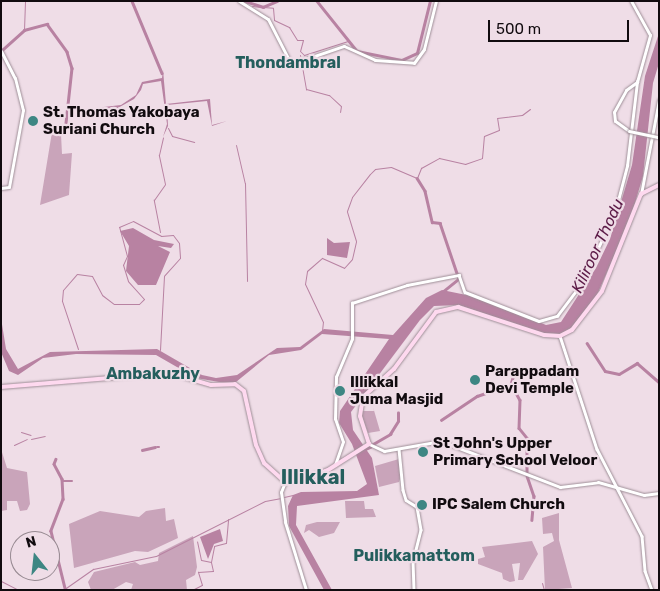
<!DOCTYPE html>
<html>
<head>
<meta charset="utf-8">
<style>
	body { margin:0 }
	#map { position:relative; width:660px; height:591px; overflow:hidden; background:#efdde7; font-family:Rubik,sans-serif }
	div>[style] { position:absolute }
	.green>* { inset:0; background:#c9a4ba }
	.water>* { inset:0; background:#b882a2 }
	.stream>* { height:1px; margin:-0.5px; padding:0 0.5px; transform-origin:0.5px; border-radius:0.5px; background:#b882a2 }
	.canal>* { height:2.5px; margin:-1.25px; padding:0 1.25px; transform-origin:1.25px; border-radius:1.25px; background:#b882a2 }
	.roads { filter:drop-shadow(0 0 1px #9f8f98) drop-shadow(0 0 1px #9f8f98) }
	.tertiary>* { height:2.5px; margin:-1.25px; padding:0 1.25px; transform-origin:1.25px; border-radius:1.25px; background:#fff }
	.secondary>* { height:3px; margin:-1.5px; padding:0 1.5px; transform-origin:1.5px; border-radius:1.5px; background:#fff }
	.primary>* { height:4px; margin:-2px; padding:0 2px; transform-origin:2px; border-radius:2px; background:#fed9ef }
	.bridges { filter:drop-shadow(0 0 1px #9f8f98) drop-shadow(0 0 1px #9f8f98) }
	.secondary-bridge>* { height:3px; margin:-1.5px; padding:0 1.5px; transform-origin:1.5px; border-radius:1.5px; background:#fff }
	.dots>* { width:14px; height:14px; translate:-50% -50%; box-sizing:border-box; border:2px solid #efdde7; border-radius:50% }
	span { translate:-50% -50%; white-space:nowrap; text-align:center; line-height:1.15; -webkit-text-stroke:4.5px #efdde7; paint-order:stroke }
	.poi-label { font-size:15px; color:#110b0f; font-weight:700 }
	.left { translate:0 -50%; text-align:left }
	.neighbourhood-label { font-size:16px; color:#245e5d; font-weight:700 }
	.water-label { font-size:16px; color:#5c1b47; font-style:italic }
	.district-label { font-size:20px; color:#245e5d; font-weight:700 }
	.frame { position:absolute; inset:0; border:2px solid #110b0f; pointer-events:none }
	.north { position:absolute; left:10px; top:531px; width:50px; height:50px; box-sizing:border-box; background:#efdde7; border:1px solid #968991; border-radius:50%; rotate:344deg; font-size:14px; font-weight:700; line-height:20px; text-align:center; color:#110b0f }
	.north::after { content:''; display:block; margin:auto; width:18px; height:22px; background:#3d8683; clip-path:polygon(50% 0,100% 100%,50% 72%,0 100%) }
	.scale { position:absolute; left:488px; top:20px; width:141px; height:22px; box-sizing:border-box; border:2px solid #110b0f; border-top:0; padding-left:6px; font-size:15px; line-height:18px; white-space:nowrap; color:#110b0f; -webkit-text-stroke:4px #efdde7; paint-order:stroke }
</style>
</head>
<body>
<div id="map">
	<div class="green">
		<div style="clip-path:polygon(52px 132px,61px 134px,62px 154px,72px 153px,69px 195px,40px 205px)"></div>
		<div style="clip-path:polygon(373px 407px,380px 431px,368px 433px,360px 411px,374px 411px)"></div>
		<div style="clip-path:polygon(1px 449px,7px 468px,27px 472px,30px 504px,27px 510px,20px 511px,17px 501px,7px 501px,7px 510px,1px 511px)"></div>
		<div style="clip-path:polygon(399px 459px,402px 473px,399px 482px,379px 487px,375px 466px)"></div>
		<div style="clip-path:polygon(345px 501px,364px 501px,365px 509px,373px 509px,376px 517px,346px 518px)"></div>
		<div style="clip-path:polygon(165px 508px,166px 521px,174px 519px,178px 538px,148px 552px,135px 551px,74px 568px,69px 524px,100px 511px,139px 517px,146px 511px)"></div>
		<div style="clip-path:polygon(559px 513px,559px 540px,572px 588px,545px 590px,543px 547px,554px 541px,552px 533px,543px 534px,542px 518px)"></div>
		<div style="clip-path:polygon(317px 522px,340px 522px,334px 533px,319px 537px,309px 530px,304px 533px,306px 525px)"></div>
		<div style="clip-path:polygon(193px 536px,197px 567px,195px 575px,186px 580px,187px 590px,131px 590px,133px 584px,126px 582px,112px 590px,91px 590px,88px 582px,94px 572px,135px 562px,140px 565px,158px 561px,159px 553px)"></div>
		<div style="clip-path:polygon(532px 541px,538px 554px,523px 580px,518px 580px,520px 563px,512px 564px,515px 581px,510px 582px,503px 579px,502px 573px,478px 564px,478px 559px,485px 557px,482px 547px)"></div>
	</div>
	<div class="water">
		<div style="clip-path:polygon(659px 33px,659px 63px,653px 83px,643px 176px,630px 220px,597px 295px,571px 331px,563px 335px,542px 334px,459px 305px,434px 306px,420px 320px,351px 412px,353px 430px,372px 458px,379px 495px,297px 506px,296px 525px,332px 590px,324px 590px,289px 526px,288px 506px,293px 495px,301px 492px,357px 491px,367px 484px,352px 444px,339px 423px,340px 411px,389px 339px,322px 334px,301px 350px,269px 355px,236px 382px,225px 383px,196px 378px,156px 355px,76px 354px,43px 358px,18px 375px,9px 371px,1px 352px,1px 318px,6px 349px,18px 369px,50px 352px,157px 349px,202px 375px,216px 378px,237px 375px,277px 348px,300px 347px,324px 329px,393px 335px,426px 298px,442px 290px,481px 298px,546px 325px,561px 322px,596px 268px,610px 239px,632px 165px,645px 76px)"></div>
		<div style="clip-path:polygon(163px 70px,166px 104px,210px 99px,212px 125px,227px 121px,212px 126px,207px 101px,167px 105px,168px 126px,163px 137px,167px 124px,161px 81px,143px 84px,141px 90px,134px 99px,116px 109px,105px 110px,95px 108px,121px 105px,136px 95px,142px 82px,162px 78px)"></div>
		<div style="clip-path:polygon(133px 228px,154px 240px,174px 244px,171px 248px,158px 246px,170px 252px,156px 285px,138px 285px,126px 271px,129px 246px,120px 231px)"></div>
		<div style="clip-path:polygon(327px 238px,334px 243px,350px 242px,347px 258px,327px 255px)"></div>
		<div style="clip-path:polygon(220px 529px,223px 541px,214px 544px,208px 559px,200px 537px)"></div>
	</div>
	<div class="stream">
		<div style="left:252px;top:6px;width:21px;rotate:5deg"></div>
		<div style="left:273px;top:8px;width:12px;rotate:85deg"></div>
		<div style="left:274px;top:20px;width:17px;rotate:25deg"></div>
		<div style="left:289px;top:27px;width:15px;rotate:58deg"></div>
		<div style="left:297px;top:40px;width:6px"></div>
		<div style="left:303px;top:40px;width:11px;rotate:105deg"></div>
		<div style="left:300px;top:51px;width:6px;rotate:45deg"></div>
		<div style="left:304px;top:55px;width:46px;rotate:-17.7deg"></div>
		<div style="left:24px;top:30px;width:29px;rotate:-88deg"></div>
		<div style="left:300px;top:55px;width:35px;rotate:80deg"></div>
		<div style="left:306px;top:89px;width:24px;rotate:15deg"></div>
		<div style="left:329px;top:95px;width:16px;rotate:43deg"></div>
		<div style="left:341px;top:106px;width:6px;rotate:99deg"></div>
		<div style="left:108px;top:108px;width:7px"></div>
		<div style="left:168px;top:128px;width:9px;rotate:63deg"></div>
		<div style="left:172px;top:136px;width:23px;rotate:15deg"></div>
		<div style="left:236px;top:145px;width:39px;rotate:77deg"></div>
		<div style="left:245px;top:183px;width:98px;rotate:88.8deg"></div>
		<div style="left:160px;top:232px;width:33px;rotate:-101deg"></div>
		<div style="left:154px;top:200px;width:19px;rotate:-55deg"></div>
		<div style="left:165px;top:184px;width:30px;rotate:-102deg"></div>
		<div style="left:159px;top:155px;width:18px;rotate:-77deg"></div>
		<div style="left:322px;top:331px;width:9px;rotate:-84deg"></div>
		<div style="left:323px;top:322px;width:42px;rotate:-115.3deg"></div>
		<div style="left:305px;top:284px;width:13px;rotate:-81deg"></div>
		<div style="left:307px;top:271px;width:20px;rotate:-41deg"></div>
		<div style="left:322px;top:258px;width:24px;rotate:24deg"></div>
		<div style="left:344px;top:268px;width:12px;rotate:-48deg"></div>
		<div style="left:352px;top:259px;width:18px;rotate:-77deg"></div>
		<div style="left:356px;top:241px;width:31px;rotate:-107deg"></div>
		<div style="left:347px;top:211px;width:15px;rotate:-70deg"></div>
		<div style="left:352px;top:197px;width:29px;rotate:-52deg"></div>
		<div style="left:370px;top:174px;width:7px;rotate:-45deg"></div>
		<div style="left:375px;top:169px;width:16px;rotate:-7deg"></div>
		<div style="left:391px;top:167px;width:28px;rotate:23deg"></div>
		<div style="left:417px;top:178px;width:11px;rotate:-68deg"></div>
		<div style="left:421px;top:168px;width:21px;rotate:-29deg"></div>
		<div style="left:439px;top:158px;width:27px;rotate:13deg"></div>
		<div style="left:465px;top:164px;width:18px;rotate:-19deg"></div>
		<div style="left:482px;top:158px;width:22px;rotate:-85deg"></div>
		<div style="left:484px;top:136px;width:16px;rotate:-22deg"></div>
		<div style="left:499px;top:130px;width:12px;rotate:-99deg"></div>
		<div style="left:497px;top:118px;width:25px;rotate:-7deg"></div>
		<div style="left:522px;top:115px;width:10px;rotate:-37deg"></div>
		<div style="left:78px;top:349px;width:51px;rotate:-108.4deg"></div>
		<div style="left:62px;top:301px;width:11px;rotate:-85deg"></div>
		<div style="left:63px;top:290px;width:21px;rotate:-49deg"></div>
		<div style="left:77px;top:274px;width:15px;rotate:8deg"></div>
		<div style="left:92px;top:276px;width:21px;rotate:62deg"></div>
		<div style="left:102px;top:295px;width:15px;rotate:37deg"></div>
		<div style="left:114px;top:304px;width:25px"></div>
		<div style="left:139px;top:304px;width:7px;rotate:-45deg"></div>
		<div style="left:144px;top:299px;width:24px;rotate:-132deg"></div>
		<div style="left:128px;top:281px;width:17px;rotate:-107deg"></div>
		<div style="left:123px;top:265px;width:10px;rotate:-66deg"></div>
		<div style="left:127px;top:256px;width:30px;rotate:-105deg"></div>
		<div style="left:119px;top:227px;width:15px;rotate:-23deg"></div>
		<div style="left:133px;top:221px;width:32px;rotate:28deg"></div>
		<div style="left:161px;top:236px;width:12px;rotate:-5deg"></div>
		<div style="left:173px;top:235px;width:10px;rotate:53deg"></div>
		<div style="left:179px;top:243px;width:15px;rotate:86deg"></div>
		<div style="left:180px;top:258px;width:24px;rotate:132deg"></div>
		<div style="left:164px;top:276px;width:74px;rotate:93.1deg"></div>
		<div style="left:492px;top:381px;width:7px;rotate:56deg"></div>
		<div style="left:21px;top:432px;width:10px;rotate:17deg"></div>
		<div style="left:31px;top:439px;width:14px;rotate:-12deg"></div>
		<div style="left:14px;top:445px;width:14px;rotate:-25deg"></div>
		<div style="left:284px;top:497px;width:9px;rotate:-13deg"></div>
		<div style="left:211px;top:562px;width:16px;rotate:-79deg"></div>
		<div style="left:214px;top:546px;width:12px;rotate:-14deg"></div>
		<div style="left:226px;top:543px;width:24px;rotate:-85deg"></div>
		<div style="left:1px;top:581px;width:20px;rotate:27deg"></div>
		<div style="left:542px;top:583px;width:7px;rotate:74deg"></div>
		<div style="left:63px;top:590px;width:37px;rotate:-35deg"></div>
		<div style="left:93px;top:569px;width:64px;rotate:-11.7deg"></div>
		<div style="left:156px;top:556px;width:122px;rotate:-26.8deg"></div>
		<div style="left:265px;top:501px;width:15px;rotate:-11deg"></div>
		<div style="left:192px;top:590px;width:11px;rotate:-27deg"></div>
		<div style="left:202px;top:585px;width:14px;rotate:-107deg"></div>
		<div style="left:198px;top:572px;width:15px;rotate:-4deg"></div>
		<div style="left:213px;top:571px;width:9px;rotate:-103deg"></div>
		<div style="left:211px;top:562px;width:10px;rotate:-169deg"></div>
		<div style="left:201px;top:560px;width:19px;rotate:-102deg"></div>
	</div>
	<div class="canal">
		<div style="left:132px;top:1px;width:78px;rotate:67.4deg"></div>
		<div style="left:245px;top:1px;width:19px;rotate:18deg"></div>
		<div style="left:263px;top:7px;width:15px;rotate:-23deg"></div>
		<div style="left:317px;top:1px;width:64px;rotate:51.3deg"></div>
		<div style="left:357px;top:51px;width:46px;rotate:11.3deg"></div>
		<div style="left:402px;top:60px;width:17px;rotate:-25deg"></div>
		<div style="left:417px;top:53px;width:54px;rotate:-76deg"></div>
		<div style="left:1px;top:51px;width:31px;rotate:-42deg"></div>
		<div style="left:24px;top:30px;width:24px;rotate:-15deg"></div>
		<div style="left:47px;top:24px;width:34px;rotate:54deg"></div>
		<div style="left:67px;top:52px;width:17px;rotate:73deg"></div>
		<div style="left:72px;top:68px;width:55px;rotate:96.2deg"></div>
		<div style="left:417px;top:178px;width:15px;rotate:58deg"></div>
		<div style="left:425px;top:191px;width:32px;rotate:77deg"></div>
		<div style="left:432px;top:222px;width:8px;rotate:7deg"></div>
		<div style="left:440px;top:223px;width:59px;rotate:71.3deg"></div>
		<div style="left:459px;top:279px;width:19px;rotate:141deg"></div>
		<div style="left:587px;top:343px;width:33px;rotate:57deg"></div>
		<div style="left:605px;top:371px;width:14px;rotate:12deg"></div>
		<div style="left:619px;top:374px;width:21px;rotate:-31deg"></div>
		<div style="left:637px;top:363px;width:29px;rotate:41deg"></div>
		<div style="left:513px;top:378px;width:6px;rotate:108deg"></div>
		<div style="left:511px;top:384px;width:18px;rotate:61deg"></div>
		<div style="left:520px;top:400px;width:28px;rotate:92deg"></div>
		<div style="left:519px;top:428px;width:13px;rotate:51deg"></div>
		<div style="left:527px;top:438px;width:34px;rotate:90deg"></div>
		<div style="left:441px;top:420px;width:43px;rotate:-33.7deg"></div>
		<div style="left:477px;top:396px;width:36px;rotate:-19deg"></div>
		<div style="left:373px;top:444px;width:20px;rotate:-30deg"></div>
		<div style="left:390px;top:434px;width:15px;rotate:-58deg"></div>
		<div style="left:398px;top:421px;width:8px;rotate:-90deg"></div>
		<div style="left:157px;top:447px;width:2px"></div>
		<div style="left:142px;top:450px;width:13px;rotate:-13deg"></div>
		<div style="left:363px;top:450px;width:8px;rotate:-23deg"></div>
		<div style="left:56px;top:459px;width:5px;rotate:112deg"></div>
		<div style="left:54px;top:464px;width:17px;rotate:62deg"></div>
		<div style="left:62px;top:479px;width:20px;rotate:87deg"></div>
		<div style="left:63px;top:499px;width:34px;rotate:111deg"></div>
		<div style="left:51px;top:531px;width:59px;rotate:76.2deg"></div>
		<div style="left:527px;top:476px;width:21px;rotate:71deg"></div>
		<div style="left:534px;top:496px;width:24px;rotate:95deg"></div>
		<div style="left:62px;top:481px;width:10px"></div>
	</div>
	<div class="roads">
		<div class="tertiary">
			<div style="left:560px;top:336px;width:119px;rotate:71.9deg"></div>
			<div style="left:597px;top:449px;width:98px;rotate:62.7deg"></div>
			<div style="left:642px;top:536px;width:35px;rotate:85deg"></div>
			<div style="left:645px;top:571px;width:20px;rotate:70deg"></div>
			<div style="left:399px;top:449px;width:41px;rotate:84.4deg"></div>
			<div style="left:403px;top:490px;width:10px;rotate:73deg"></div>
			<div style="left:406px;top:500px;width:13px;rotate:32deg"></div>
			<div style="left:417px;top:507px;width:23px;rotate:80deg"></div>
			<div style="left:421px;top:530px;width:32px;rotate:104deg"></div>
			<div style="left:413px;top:561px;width:29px;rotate:88deg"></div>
			<div style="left:335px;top:465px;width:24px;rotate:-71deg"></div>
			<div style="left:343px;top:442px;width:24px;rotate:-109deg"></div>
			<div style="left:335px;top:419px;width:42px;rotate:-88.6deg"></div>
			<div style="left:336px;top:377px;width:41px;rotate:-67.2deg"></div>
			<div style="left:352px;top:339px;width:36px;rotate:-90deg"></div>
			<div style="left:352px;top:303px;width:58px;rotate:-18.1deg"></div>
			<div style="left:407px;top:285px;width:53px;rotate:-10.9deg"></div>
			<div style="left:459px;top:275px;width:18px;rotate:71deg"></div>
			<div style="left:465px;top:292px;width:79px;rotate:21.4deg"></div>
			<div style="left:539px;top:321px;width:19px;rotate:-16deg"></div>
			<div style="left:557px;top:316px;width:40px;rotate:-53deg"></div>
			<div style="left:581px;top:284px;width:80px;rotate:-64.7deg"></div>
			<div style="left:615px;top:212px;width:48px;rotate:-75.4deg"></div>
			<div style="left:627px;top:166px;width:85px;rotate:-83.2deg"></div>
		</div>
		<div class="secondary">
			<div style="left:239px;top:1px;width:34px;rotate:32deg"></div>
			<div style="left:268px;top:19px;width:51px;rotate:62.9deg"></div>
			<div style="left:291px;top:64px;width:56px;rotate:-18.8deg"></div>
			<div style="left:344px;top:46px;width:34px;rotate:24deg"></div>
			<div style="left:375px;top:60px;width:39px;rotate:4deg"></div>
			<div style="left:414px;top:63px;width:17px;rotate:-54deg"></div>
			<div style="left:424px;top:49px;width:49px;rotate:-76deg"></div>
			<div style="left:1px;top:51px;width:30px;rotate:63deg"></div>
			<div style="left:15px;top:78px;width:33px;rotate:76deg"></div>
			<div style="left:23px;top:110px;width:78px;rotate:100.3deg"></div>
			<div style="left:9px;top:187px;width:8px;rotate:173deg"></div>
			<div style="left:629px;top:131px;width:17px;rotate:-144deg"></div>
			<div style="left:615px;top:121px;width:9px;rotate:-96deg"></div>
			<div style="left:614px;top:112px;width:25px;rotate:-61deg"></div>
			<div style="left:626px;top:90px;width:14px;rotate:-36deg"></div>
			<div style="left:637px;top:82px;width:49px;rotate:-74.5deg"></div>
			<div style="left:650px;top:35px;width:39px;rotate:-119deg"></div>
			<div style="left:641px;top:194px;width:96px;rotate:-79.2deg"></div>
			<div style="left:369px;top:444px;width:17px;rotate:25deg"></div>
			<div style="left:384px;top:451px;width:58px;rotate:-10deg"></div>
			<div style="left:441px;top:441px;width:128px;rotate:21.1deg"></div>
			<div style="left:560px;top:487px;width:38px;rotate:-7deg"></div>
			<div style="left:598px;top:482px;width:48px;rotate:15.8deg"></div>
			<div style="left:644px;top:495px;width:15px;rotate:-8deg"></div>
			<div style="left:285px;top:482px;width:11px;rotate:112deg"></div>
			<div style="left:281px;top:492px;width:30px;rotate:82deg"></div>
			<div style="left:285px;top:522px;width:71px;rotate:72.8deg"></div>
		</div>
		<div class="primary">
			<div style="left:1px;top:387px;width:170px;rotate:-4.7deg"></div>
			<div style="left:170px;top:373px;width:43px;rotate:16.3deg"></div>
			<div style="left:211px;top:385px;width:24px;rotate:-2deg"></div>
			<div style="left:235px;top:384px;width:11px;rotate:38deg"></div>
			<div style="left:244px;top:391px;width:55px;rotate:77.5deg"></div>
			<div style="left:256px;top:445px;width:20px;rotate:66deg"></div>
			<div style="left:264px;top:463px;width:28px;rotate:42deg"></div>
			<div style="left:285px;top:482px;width:21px;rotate:-11deg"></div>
			<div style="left:306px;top:478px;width:23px;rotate:-20deg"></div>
			<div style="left:328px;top:470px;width:49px;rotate:-32.4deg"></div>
			<div style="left:369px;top:444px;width:29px;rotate:-108deg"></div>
			<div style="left:360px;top:416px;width:19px;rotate:-81deg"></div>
			<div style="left:363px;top:397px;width:42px;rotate:-42.1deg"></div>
			<div style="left:394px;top:369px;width:71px;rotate:-53.6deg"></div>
			<div style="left:436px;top:312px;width:23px;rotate:-13deg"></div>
			<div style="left:458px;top:307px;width:90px;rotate:18deg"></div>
			<div style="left:544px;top:335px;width:16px;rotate:4deg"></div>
			<div style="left:560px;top:336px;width:13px;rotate:-27deg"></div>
			<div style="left:572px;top:330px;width:49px;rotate:-52.4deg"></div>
			<div style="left:602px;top:291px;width:105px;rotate:-68.1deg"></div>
			<div style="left:641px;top:194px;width:20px;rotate:-27deg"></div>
		</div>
	</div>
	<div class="bridges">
		<div class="secondary-bridge">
			<div style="left:629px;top:131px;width:29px;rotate:12deg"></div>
		</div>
	</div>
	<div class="dots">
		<div style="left:33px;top:121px;background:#3d8683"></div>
		<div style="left:475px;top:380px;background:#3d8683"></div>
		<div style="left:340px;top:391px;background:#3d8683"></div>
		<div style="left:423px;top:452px;background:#3d8683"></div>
		<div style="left:422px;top:505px;background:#3d8683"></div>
	</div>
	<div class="poi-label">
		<span class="left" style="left:43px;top:121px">St. Thomas Yakobaya<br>Suriani Church</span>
		<span class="left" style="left:485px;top:380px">Parappadam<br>Devi Temple</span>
		<span class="left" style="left:350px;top:391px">Illikkal<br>Juma Masjid</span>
		<span class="left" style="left:433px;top:452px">St John's Upper<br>Primary School Veloor</span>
		<span class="left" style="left:432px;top:505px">IPC Salem Church</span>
	</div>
	<div class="neighbourhood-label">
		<span style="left:288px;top:63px">Thondambral</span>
		<span style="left:153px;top:374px">Ambakuzhy</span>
		<span style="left:414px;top:556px">Pulikkamattom</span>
	</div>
	<div class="water-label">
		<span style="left:598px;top:246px;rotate:-65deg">Kiliroor Thodu</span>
	</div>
	<div class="district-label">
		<span style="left:313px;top:477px">Illikkal</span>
	</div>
	<div class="frame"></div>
	<div class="north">N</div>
	<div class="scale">500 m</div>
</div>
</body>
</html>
